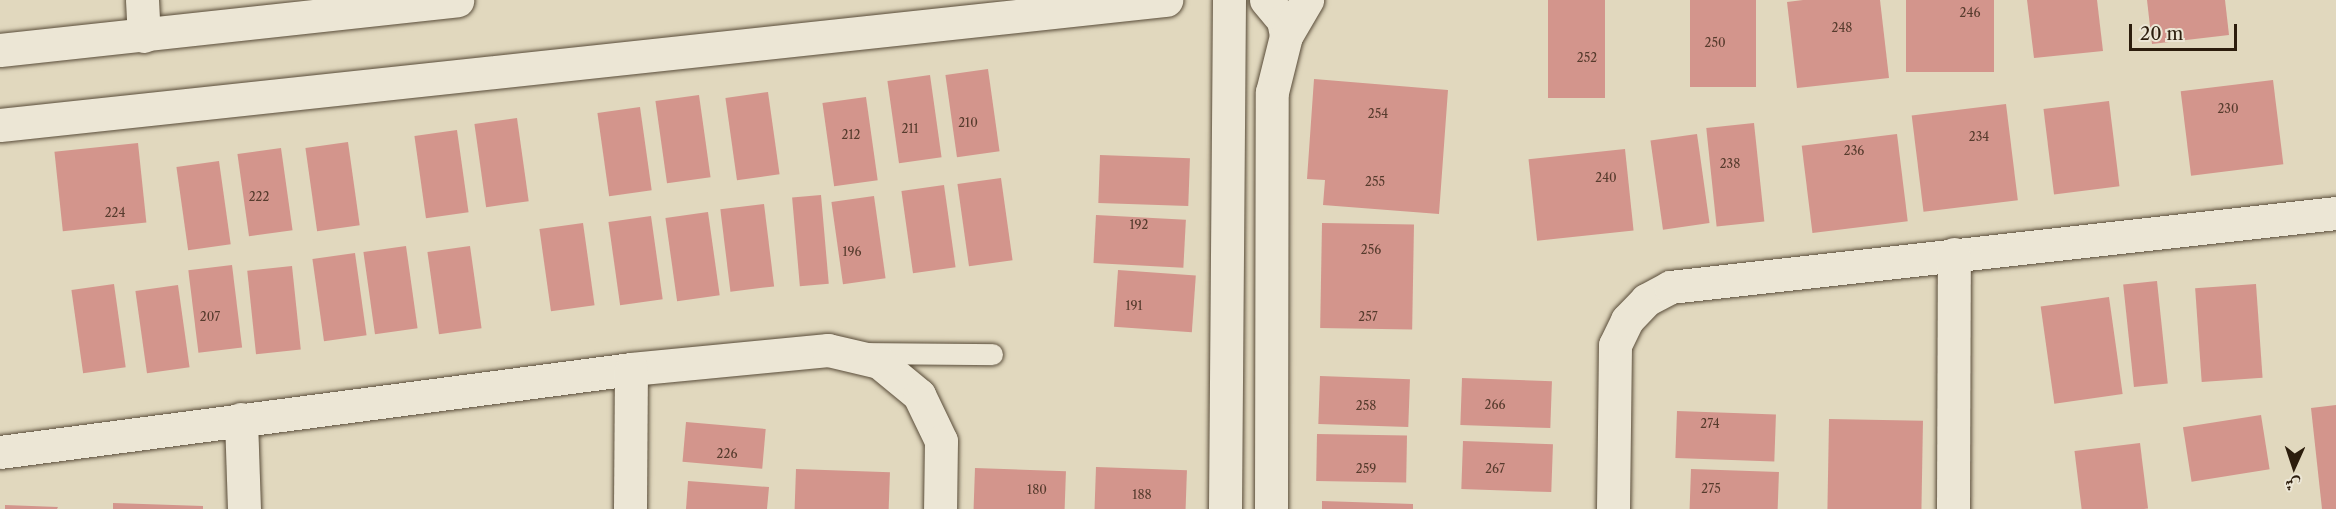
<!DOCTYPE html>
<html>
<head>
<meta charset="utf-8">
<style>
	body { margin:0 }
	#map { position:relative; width:2336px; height:509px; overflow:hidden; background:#e1d8be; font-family:"Libre Caslon Text",Amiri,serif }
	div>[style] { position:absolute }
	.building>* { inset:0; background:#d3958c; transform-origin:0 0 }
	.roads { filter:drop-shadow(0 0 2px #594c39) drop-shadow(0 0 2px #594c39) }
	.lane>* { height:21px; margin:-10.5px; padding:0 10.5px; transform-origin:10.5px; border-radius:10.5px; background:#ece6d5 }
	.street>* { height:33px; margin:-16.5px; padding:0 16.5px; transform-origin:16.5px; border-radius:16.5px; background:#ece6d5 }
	.secondary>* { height:33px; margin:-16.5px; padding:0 16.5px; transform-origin:16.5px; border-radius:16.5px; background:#ece6d5 }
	span { translate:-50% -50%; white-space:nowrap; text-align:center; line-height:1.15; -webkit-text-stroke:4.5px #ece6d5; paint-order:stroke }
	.number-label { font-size:12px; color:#563b2d }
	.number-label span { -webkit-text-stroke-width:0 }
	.north { position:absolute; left:2264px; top:437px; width:60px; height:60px; -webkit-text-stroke:4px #ece6d5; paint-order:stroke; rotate:183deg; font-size:16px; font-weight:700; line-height:24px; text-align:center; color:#2c1d0d }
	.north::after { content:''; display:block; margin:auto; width:21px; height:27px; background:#2c1d0d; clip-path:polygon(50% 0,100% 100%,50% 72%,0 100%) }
	.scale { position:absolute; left:2129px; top:24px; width:108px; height:27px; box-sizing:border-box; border:3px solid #2c1d0d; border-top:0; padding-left:8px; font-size:18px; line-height:21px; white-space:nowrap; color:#2c1d0d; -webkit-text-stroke:4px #ece6d5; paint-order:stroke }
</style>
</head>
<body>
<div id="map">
	<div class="building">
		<div style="left:1548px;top:0;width:57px;height:98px"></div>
		<div style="left:1690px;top:0;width:66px;height:87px"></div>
		<div style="clip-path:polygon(1803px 0,1880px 0,1889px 78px,1797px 88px,1787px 2px)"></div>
		<div style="left:1906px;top:0;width:88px;height:72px"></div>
		<div style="clip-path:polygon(2027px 0,2097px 0,2103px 51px,2034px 58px)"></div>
		<div style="clip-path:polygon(2147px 0,2225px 0,2229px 35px,2152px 44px)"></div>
		<div style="left:988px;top:69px;width:83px;height:43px;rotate:82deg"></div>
		<div style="left:930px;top:75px;width:83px;height:43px;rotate:82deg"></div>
		<div style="clip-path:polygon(1314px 79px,1448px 90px,1439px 214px,1323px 205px,1325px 180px,1307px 179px)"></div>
		<div style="left:2273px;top:80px;width:85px;height:93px;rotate:83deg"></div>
		<div style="left:768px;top:92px;width:83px;height:43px;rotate:82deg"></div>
		<div style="left:699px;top:95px;width:83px;height:44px;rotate:82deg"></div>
		<div style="left:866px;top:97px;width:84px;height:44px;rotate:82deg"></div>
		<div style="left:2109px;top:101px;width:86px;height:66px;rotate:83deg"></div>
		<div style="left:2006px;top:104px;width:97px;height:95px;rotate:83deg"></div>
		<div style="left:640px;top:107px;width:84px;height:43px;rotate:82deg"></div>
		<div style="left:517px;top:118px;width:84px;height:43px;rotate:82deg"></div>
		<div style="left:1754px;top:123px;width:99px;height:48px;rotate:84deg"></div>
		<div style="left:457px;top:130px;width:83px;height:43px;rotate:82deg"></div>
		<div style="left:1697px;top:134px;width:90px;height:47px;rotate:82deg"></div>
		<div style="left:1897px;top:134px;width:88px;height:96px;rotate:83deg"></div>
		<div style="left:348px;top:142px;width:84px;height:43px;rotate:82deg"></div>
		<div style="left:138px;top:143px;width:80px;height:84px;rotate:84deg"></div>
		<div style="left:281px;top:148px;width:83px;height:44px;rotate:82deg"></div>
		<div style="left:1625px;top:149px;width:82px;height:97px;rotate:84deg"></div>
		<div style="left:1100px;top:155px;width:90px;height:48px;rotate:2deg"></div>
		<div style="left:219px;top:161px;width:84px;height:43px;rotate:82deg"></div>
		<div style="left:1001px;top:178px;width:83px;height:44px;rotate:82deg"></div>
		<div style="left:944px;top:185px;width:83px;height:43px;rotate:82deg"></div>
		<div style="left:821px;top:195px;width:89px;height:29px;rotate:85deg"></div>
		<div style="left:874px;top:196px;width:83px;height:43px;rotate:82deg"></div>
		<div style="left:764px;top:204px;width:83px;height:44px;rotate:83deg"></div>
		<div style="left:708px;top:212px;width:84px;height:43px;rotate:82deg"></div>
		<div style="left:1096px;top:215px;width:90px;height:48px;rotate:3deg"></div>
		<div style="left:651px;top:216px;width:84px;height:43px;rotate:82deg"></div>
		<div style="left:583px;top:223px;width:83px;height:44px;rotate:82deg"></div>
		<div style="left:1322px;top:223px;width:92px;height:105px;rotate:1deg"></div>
		<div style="left:406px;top:246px;width:83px;height:43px;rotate:82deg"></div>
		<div style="left:470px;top:246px;width:83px;height:43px;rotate:82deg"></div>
		<div style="left:355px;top:253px;width:83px;height:43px;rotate:82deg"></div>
		<div style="left:232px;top:265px;width:83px;height:44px;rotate:83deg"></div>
		<div style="left:292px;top:266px;width:84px;height:45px;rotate:84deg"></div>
		<div style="left:1118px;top:270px;width:78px;height:57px;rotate:4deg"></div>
		<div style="left:2157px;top:281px;width:103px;height:34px;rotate:84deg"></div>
		<div style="left:114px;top:284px;width:84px;height:43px;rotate:82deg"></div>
		<div style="left:2256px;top:284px;width:94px;height:61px;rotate:86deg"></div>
		<div style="left:178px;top:285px;width:83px;height:43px;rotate:82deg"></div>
		<div style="left:2109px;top:297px;width:98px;height:69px;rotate:82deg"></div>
		<div style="left:1320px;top:376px;width:90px;height:48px;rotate:2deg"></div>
		<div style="left:1462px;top:378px;width:90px;height:47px;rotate:2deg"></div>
		<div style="clip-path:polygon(2336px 405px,2336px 509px,2322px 509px,2311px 408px)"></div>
		<div style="left:1677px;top:411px;width:99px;height:47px;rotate:2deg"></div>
		<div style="left:2261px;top:415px;width:55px;height:79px;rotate:81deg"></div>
		<div style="left:1829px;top:419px;width:94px;height:90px;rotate:1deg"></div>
		<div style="left:686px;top:422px;width:80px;height:40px;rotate:5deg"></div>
		<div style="left:1317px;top:434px;width:90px;height:47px;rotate:1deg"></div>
		<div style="left:1463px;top:441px;width:90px;height:48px;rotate:2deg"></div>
		<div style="left:2140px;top:443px;width:66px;height:66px;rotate:83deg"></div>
		<div style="left:1096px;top:467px;width:91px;height:42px;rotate:2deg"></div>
		<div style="left:975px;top:468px;width:91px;height:41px;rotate:2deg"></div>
		<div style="left:796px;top:469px;width:94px;height:40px;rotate:2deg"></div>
		<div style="left:1691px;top:469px;width:88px;height:40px;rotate:2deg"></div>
		<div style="clip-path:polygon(688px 481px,769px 487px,767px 509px,686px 509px)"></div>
		<div style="clip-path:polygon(1322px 501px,1413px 504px,1413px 509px,1322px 509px)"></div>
		<div style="clip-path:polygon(113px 503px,203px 506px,203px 509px,113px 509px)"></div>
		<div style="clip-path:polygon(5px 505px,58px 507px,57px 509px,5px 509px)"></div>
	</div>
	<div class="roads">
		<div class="lane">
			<div style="left:866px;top:353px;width:126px;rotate:0.5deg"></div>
		</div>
		<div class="street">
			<div style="left:1266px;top:0;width:26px;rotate:50deg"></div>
			<div style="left:1283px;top:20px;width:16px;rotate:79deg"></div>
			<div style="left:0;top:125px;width:1173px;rotate:-6.12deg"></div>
			<div style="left:241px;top:419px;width:90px;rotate:88.1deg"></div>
			<div style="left:0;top:452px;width:636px;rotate:-7.49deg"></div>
			<div style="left:631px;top:369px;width:198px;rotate:-5.5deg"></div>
			<div style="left:828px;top:350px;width:52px;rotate:13.2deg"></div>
			<div style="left:879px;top:362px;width:52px;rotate:39.5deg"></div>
			<div style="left:919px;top:395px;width:51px;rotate:64.4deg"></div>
			<div style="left:941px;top:441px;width:68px;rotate:90.8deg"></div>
			<div style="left:630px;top:509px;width:140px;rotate:-89.6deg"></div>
			<div style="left:1225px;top:509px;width:509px;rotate:-89.55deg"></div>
			<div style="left:1271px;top:509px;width:417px;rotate:-89.9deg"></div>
			<div style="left:1272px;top:92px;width:58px;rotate:-76deg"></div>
			<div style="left:1286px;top:36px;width:42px;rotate:-59.7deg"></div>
			<div style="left:1613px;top:509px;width:164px;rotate:-89.3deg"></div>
			<div style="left:1615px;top:345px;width:28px;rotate:-64deg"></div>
			<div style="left:1627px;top:320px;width:28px;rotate:-46deg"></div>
			<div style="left:1646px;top:300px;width:27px;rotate:-28deg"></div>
			<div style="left:1670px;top:287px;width:670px;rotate:-6.34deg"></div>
			<div style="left:1953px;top:509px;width:255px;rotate:-89.8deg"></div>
		</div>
		<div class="secondary">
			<div style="left:142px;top:0;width:36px;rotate:87deg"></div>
			<div style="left:0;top:50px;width:460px;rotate:-6.2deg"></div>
		</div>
	</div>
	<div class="number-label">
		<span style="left:1970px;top:13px">246</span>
		<span style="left:1842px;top:28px">248</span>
		<span style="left:1715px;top:43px">250</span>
		<span style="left:1587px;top:58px">252</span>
		<span style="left:2228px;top:109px">230</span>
		<span style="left:1378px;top:114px">254</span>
		<span style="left:968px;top:123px">210</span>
		<span style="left:910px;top:129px">211</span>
		<span style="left:851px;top:135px">212</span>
		<span style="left:1979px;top:137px">234</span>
		<span style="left:1854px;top:151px">236</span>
		<span style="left:1730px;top:164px">238</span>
		<span style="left:1606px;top:178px">240</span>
		<span style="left:1375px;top:182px">255</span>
		<span style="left:259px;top:197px">222</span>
		<span style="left:115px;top:213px">224</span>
		<span style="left:1139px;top:225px">192</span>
		<span style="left:1371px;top:250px">256</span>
		<span style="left:852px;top:252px">196</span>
		<span style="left:1134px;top:306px">191</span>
		<span style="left:210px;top:317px">207</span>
		<span style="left:1368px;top:317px">257</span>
		<span style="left:1495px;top:405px">266</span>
		<span style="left:1366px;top:406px">258</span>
		<span style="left:1710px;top:424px">274</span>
		<span style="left:727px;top:454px">226</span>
		<span style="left:1366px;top:469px">259</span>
		<span style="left:1495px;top:469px">267</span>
		<span style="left:1711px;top:489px">275</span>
		<span style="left:1037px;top:490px">180</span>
		<span style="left:1142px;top:495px">188</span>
	</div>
	<div class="north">ش</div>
	<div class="scale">20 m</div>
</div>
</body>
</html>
